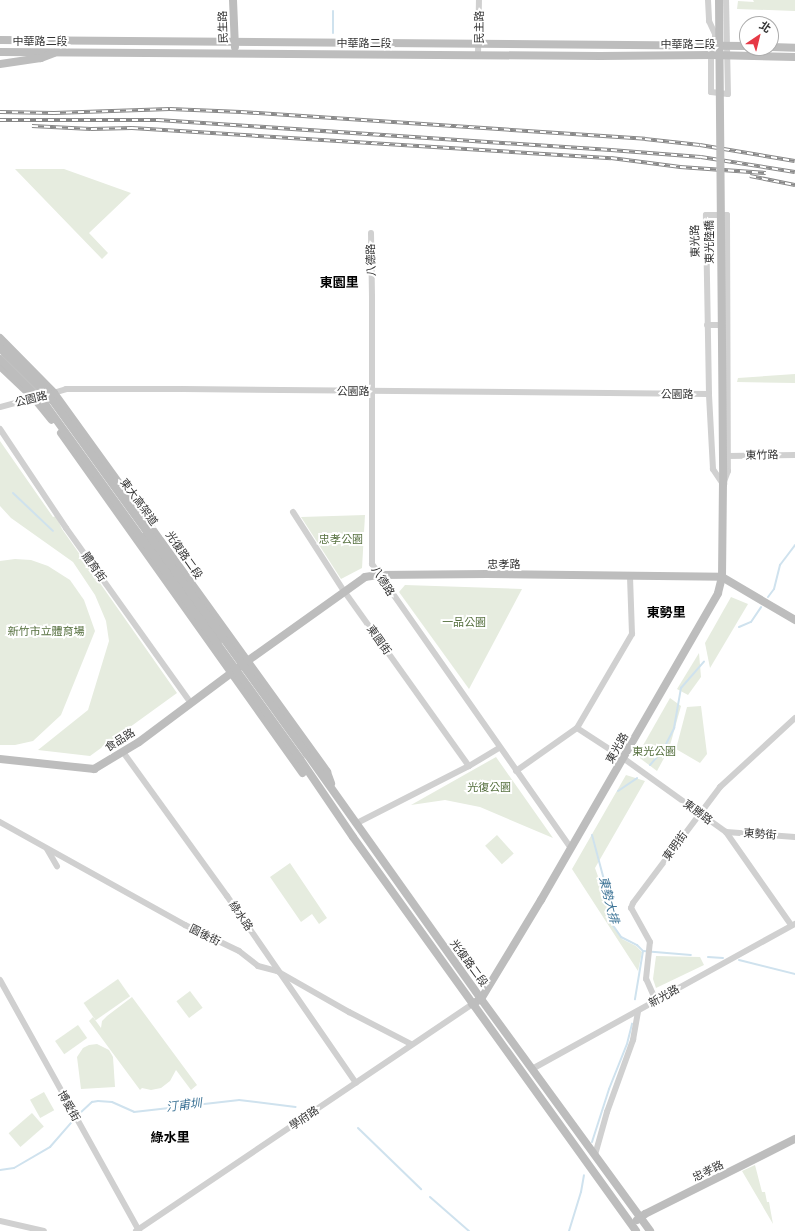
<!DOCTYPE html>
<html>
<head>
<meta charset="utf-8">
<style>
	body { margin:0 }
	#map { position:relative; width:795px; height:1231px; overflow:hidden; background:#fff; font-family:Arial,"Noto Sans TC",sans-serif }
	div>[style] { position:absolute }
	.green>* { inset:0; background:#e6ecdf; transform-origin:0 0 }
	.stream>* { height:2px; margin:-1px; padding:0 1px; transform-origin:1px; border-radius:1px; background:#cfe2ee }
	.street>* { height:6px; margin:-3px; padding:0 3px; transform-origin:3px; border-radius:3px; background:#d0d0d0 }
	.secondary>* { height:8px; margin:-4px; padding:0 4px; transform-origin:4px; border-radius:4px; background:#bdbdbd }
	.rail>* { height:3.5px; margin-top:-1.75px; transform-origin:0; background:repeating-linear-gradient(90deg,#fff 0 6px,#888 0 12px); box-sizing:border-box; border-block:1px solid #888 }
	.secondary-bridge>* { height:8px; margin:-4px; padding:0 4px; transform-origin:4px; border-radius:4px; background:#bdbdbd }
	span { translate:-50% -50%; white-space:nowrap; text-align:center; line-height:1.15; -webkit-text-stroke:4px #fff; paint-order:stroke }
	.street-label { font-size:11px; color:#333 }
	.park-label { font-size:11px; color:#56703f }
	.water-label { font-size:12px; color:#3f7597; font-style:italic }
	.quarter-label { font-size:13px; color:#000; font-weight:700 }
	.north { position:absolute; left:739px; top:16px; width:40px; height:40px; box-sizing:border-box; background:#fff; border:1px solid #adadad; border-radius:50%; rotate:35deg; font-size:11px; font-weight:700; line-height:16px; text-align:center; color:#333 }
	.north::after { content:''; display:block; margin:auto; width:14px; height:18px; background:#e63946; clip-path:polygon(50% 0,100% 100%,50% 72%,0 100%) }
</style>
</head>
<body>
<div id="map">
	<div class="green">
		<div style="clip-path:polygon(753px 0,795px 0,795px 11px,737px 9px,738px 1px,754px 2px)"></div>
		<div style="clip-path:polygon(15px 169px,64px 169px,131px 193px,89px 233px,108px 253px,102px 259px)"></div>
		<div style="clip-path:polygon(795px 374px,795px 383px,737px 382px,738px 378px)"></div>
		<div style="clip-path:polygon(0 441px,53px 517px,56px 516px,62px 529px,177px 693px,90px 756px,38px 750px,88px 710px,109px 641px,106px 621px,95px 595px,73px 562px,11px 518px,0 506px)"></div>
		<div style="clip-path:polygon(365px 515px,362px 568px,341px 579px,301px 517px)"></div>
		<div style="clip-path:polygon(15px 559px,31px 560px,48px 566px,70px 580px,84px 600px,95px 631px,61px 715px,33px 741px,15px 745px,0 745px,0 561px)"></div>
		<div style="clip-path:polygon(405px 585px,522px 589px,469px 689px,399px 592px)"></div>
		<div style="clip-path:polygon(731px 597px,748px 604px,710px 668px,705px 643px)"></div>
		<div style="clip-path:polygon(699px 653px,701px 677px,688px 695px,677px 689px)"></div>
		<div style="clip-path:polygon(670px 698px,681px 706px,669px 749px,657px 771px,637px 756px)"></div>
		<div style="clip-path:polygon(701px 706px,707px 754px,700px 763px,676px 749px,687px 707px)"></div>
		<div style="clip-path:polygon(496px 757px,553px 838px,480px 807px,445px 800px,411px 805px)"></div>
		<div style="clip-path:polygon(626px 775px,645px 781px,595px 868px,609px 907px,610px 922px,622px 939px,636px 946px,642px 952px,638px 971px,572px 869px)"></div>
		<div style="left:497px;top:835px;width:25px;height:16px;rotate:48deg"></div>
		<div style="clip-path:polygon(290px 863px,327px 918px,319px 924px,312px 914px,301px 922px,270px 877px)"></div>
		<div style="clip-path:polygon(656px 956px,700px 957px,704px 965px,656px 988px,653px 979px)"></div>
		<div style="left:118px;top:979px;width:21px;height:42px;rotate:55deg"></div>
		<div style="left:190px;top:991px;width:21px;height:17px;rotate:53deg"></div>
		<div style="clip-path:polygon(132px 997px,197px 1085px,191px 1090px,176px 1070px,170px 1081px,161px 1088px,151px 1090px,142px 1088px,140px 1090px,89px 1021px,93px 1017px,101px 1028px,102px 1021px,107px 1016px)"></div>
		<div style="left:78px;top:1025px;width:16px;height:28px;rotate:55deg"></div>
		<div style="clip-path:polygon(97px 1044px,109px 1050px,113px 1057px,115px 1087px,81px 1089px,77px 1057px,83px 1048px,89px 1045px)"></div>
		<div style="left:44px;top:1092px;width:21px;height:16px;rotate:61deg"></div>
		<div style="left:32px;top:1113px;width:18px;height:31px;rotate:49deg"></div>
		<div style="clip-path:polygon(755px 1165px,762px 1192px,765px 1192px,767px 1202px,769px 1202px,773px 1224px,742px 1171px)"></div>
	</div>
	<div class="stream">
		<div style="left:333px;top:11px;width:22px;rotate:90deg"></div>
		<div style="left:13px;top:493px;width:55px;rotate:43.5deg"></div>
		<div style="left:768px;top:597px;width:10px;rotate:-53deg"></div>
		<div style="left:774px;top:589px;width:25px;rotate:-76deg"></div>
		<div style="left:780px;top:565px;width:25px;rotate:-53deg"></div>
		<div style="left:739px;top:627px;width:13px;rotate:-23deg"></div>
		<div style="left:751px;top:622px;width:18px;rotate:-56deg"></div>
		<div style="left:650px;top:765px;width:20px;rotate:-49deg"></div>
		<div style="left:663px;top:750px;width:25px;rotate:-63deg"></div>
		<div style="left:674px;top:728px;width:41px;rotate:-80.1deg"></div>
		<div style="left:681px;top:688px;width:35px;rotate:-49deg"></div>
		<div style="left:618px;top:791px;width:23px;rotate:-34deg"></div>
		<div style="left:592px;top:835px;width:73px;rotate:75deg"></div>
		<div style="left:611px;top:906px;width:18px;rotate:87deg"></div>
		<div style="left:612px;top:924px;width:16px;rotate:55deg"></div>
		<div style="left:621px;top:937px;width:18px;rotate:27deg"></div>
		<div style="left:637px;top:945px;width:8px;rotate:45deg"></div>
		<div style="left:643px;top:951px;width:49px;rotate:99.5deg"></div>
		<div style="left:643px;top:951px;width:48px;rotate:4.8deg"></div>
		<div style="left:708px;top:957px;width:15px;rotate:4deg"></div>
		<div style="left:739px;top:960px;width:58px;rotate:14deg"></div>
		<div style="left:79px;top:1114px;width:18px;rotate:-43deg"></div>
		<div style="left:92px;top:1102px;width:6px;rotate:-9deg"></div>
		<div style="left:98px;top:1101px;width:14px;rotate:4deg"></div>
		<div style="left:112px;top:1102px;width:24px;rotate:24deg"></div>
		<div style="left:134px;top:1112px;width:106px;rotate:-6.5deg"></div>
		<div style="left:239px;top:1100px;width:57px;rotate:7deg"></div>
		<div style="left:358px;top:1128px;width:88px;rotate:44.1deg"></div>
		<div style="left:592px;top:1142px;width:56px;rotate:-72.2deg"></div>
		<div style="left:609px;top:1089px;width:48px;rotate:-68.2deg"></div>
		<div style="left:627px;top:1044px;width:21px;rotate:-76deg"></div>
		<div style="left:0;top:1170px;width:14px;rotate:-8deg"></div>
		<div style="left:14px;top:1168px;width:42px;rotate:-30.3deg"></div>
		<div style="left:50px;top:1147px;width:32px;rotate:-49deg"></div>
		<div style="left:430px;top:1197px;width:52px;rotate:41.1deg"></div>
		<div style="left:569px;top:1231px;width:41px;rotate:-72.9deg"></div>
		<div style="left:581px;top:1192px;width:17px;rotate:-80deg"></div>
	</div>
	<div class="street">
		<div style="left:708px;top:0;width:21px;rotate:87deg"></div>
		<div style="left:709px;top:21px;width:14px;rotate:65deg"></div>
		<div style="left:715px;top:34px;width:11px;rotate:90deg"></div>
		<div style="left:715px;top:45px;width:11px;rotate:112deg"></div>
		<div style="left:711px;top:55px;width:37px;rotate:90deg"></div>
		<div style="left:711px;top:92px;width:17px;rotate:7deg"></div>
		<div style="left:728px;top:94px;width:94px;rotate:-91.2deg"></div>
		<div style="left:478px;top:55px;width:55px;rotate:-89deg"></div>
		<div style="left:706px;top:215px;width:21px"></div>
		<div style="left:727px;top:215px;width:256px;rotate:89.8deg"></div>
		<div style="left:728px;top:471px;width:14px;rotate:111deg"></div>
		<div style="left:723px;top:484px;width:18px;rotate:-124deg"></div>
		<div style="left:713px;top:469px;width:75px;rotate:-93.1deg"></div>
		<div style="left:709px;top:394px;width:179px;rotate:-91deg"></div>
		<div style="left:371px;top:233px;width:63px;rotate:89.1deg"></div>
		<div style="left:372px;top:296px;width:268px;rotate:90deg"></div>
		<div style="left:372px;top:564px;width:347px;rotate:55deg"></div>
		<div style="left:707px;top:325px;width:18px"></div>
		<div style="left:50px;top:394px;width:17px;rotate:-17deg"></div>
		<div style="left:66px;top:389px;width:117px"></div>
		<div style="left:183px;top:389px;width:526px;rotate:0.54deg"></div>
		<div style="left:0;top:407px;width:38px;rotate:-15deg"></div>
		<div style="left:0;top:429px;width:119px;rotate:56.3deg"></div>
		<div style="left:66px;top:528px;width:215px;rotate:54.5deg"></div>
		<div style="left:728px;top:456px;width:67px;rotate:-0.9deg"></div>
		<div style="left:293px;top:512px;width:94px;rotate:57.2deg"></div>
		<div style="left:344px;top:591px;width:215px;rotate:54.5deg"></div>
		<div style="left:577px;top:728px;width:55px;rotate:33.1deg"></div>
		<div style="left:623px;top:758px;width:127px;rotate:35.7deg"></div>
		<div style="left:726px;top:832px;width:113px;rotate:55deg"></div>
		<div style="left:123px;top:752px;width:178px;rotate:54.2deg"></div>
		<div style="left:227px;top:896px;width:227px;rotate:55.4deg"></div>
		<div style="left:516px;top:771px;width:75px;rotate:-35.2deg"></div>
		<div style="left:577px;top:728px;width:109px;rotate:-59.7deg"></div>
		<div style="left:632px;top:634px;width:57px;rotate:-92deg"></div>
		<div style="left:0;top:822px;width:212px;rotate:29.1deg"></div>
		<div style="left:185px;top:925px;width:60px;rotate:25.7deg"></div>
		<div style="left:239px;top:951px;width:24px;rotate:38deg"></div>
		<div style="left:258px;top:966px;width:20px;rotate:15deg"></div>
		<div style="left:277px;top:971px;width:83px;rotate:29.7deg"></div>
		<div style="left:349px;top:1012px;width:70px;rotate:27.3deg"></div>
		<div style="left:357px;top:823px;width:126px;rotate:-27deg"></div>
		<div style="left:469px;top:766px;width:35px;rotate:-31deg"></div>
		<div style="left:726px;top:832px;width:69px;rotate:4.1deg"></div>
		<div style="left:47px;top:849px;width:20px;rotate:60deg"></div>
		<div style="left:0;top:980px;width:287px;rotate:61deg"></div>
		<div style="left:656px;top:1001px;width:24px;rotate:-114deg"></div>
		<div style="left:646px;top:979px;width:37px;rotate:-84deg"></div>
		<div style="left:650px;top:942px;width:39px;rotate:-119deg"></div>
		<div style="left:631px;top:908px;width:5px;rotate:-68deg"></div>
		<div style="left:633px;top:903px;width:145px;rotate:-53.1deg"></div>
		<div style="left:720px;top:787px;width:102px;rotate:-42.6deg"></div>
		<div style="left:532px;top:1069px;width:300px;rotate:-28.9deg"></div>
		<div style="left:595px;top:1155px;width:45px;rotate:-74.4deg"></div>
		<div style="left:607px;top:1112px;width:77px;rotate:-70.1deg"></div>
		<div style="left:633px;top:1040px;width:29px;rotate:-80deg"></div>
		<div style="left:0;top:1221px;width:45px;rotate:12.8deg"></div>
		<div style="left:136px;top:1231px;width:405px;rotate:-34deg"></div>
	</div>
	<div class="secondary">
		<div style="left:233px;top:0;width:47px;rotate:87.6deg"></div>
		<div style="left:0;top:40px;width:747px;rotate:0.46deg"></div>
		<div style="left:771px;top:47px;width:24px;rotate:2deg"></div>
		<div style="left:0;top:52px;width:600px;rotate:0.38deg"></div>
		<div style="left:600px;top:56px;width:111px;rotate:-0.5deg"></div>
		<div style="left:711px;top:55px;width:84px;rotate:1.4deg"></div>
		<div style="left:0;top:64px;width:41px;rotate:-8.3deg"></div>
		<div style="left:41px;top:58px;width:14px;rotate:-21deg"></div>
		<div style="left:0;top:338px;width:77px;rotate:45.5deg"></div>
		<div style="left:54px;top:393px;width:467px;rotate:54.2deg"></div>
		<div style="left:327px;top:772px;width:12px;rotate:70deg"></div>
		<div style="left:0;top:366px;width:47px;rotate:43.3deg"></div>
		<div style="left:34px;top:398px;width:28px;rotate:51deg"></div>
		<div style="left:61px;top:433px;width:417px;rotate:54.6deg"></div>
		<div style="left:145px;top:536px;width:128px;rotate:55.2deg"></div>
		<div style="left:307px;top:754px;width:301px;rotate:54.6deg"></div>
		<div style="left:481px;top:999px;width:287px;rotate:53.9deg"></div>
		<div style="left:0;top:759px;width:95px;rotate:6.1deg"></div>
		<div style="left:94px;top:769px;width:52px;rotate:-31deg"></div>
		<div style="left:139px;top:742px;width:134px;rotate:-36.8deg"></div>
		<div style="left:246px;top:662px;width:146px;rotate:-35.5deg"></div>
		<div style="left:365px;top:577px;width:13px;rotate:-9deg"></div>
		<div style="left:378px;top:575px;width:109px;rotate:-0.5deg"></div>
		<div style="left:487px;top:574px;width:235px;rotate:0.7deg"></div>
		<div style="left:722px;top:577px;width:85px;rotate:30.5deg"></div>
		<div style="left:300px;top:759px;width:94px;rotate:55.8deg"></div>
		<div style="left:353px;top:837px;width:485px;rotate:54.3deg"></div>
		<div style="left:472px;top:1004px;width:10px;rotate:-29deg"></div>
		<div style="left:481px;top:999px;width:116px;rotate:-58.8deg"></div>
		<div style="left:541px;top:900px;width:354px;rotate:-60deg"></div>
		<div style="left:718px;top:593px;width:16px;rotate:-76deg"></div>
		<div style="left:722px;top:577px;width:93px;rotate:-89.4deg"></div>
		<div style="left:637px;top:1220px;width:10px;rotate:-37deg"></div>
		<div style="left:645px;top:1214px;width:168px;rotate:-26.6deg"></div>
	</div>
	<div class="rail">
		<div style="left:0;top:112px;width:54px;rotate:1.1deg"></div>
		<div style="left:54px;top:113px;width:116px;rotate:-2deg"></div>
		<div style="left:170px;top:109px;width:71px;rotate:2.4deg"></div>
		<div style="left:241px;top:112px;width:405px;rotate:3.8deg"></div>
		<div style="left:645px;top:139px;width:55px;rotate:6.2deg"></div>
		<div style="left:700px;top:145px;width:96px;rotate:9.6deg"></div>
		<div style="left:0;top:120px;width:158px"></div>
		<div style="left:158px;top:120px;width:454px;rotate:3.8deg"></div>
		<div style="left:611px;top:150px;width:90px;rotate:4.4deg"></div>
		<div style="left:701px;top:157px;width:95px;rotate:9.1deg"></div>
		<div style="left:32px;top:126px;width:59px;rotate:2.9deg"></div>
		<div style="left:91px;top:129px;width:41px;rotate:-1.4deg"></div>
		<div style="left:132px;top:128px;width:480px;rotate:3.6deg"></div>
		<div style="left:611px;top:158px;width:70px;rotate:7.4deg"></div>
		<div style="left:680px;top:167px;width:86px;rotate:4deg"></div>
		<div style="left:750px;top:176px;width:46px;rotate:11.3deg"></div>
	</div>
	<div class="secondary-bridge">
		<div style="left:719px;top:0;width:484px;rotate:89.5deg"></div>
		<div style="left:0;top:348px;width:75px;rotate:45deg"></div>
		<div style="left:53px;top:401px;width:435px;rotate:54.3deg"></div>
		<div style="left:0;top:359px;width:64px;rotate:45deg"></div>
		<div style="left:45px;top:404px;width:437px;rotate:54.3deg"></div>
	</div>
	<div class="street-label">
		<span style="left:223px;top:27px;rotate:-92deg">民生路</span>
		<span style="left:479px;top:27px;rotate:-90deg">民主路</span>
		<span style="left:40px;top:41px">中華路二段</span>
		<span style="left:364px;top:43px">中華路二段</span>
		<span style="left:688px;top:44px">中華路二段</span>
		<span style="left:695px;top:241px;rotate:-91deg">東光路</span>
		<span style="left:709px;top:242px;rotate:-90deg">東光陸橋</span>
		<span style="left:371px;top:260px;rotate:-92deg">八德路</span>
		<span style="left:353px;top:391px">公園路</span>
		<span style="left:677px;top:394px">公園路</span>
		<span style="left:31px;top:399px;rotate:-14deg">公園路</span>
		<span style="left:762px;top:455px;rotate:-1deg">東竹路</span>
		<span style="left:139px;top:502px;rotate:54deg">東大高架道</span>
		<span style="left:184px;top:555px;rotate:55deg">光復路二段</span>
		<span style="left:504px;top:564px">忠孝路</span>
		<span style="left:94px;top:567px;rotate:55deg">體育街</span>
		<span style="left:383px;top:581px;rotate:58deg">八德路</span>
		<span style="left:379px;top:640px;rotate:55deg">東園街</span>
		<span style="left:120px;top:740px;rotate:-32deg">食品路</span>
		<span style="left:617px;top:748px;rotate:-60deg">東光路</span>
		<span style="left:698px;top:812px;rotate:36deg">東勝路</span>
		<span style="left:760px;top:834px;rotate:4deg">東勢街</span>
		<span style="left:675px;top:846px;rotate:-54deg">東明街</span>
		<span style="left:241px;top:916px;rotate:56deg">綠水路</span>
		<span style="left:205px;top:935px;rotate:26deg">園後街</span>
		<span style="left:469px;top:963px;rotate:54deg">光復路二段</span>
		<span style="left:664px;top:996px;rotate:-29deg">新光路</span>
		<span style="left:69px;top:1106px;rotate:61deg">博愛街</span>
		<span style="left:304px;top:1118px;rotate:-34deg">學府路</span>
		<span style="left:708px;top:1171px;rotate:-26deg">忠孝路</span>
	</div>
	<div class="park-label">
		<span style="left:341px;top:539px">忠孝公園</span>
		<span style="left:464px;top:622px">一品公園</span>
		<span style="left:46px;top:631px">新竹市立體育場</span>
		<span style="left:654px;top:751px">東光公園</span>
		<span style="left:489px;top:787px">光復公園</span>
	</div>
	<div class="water-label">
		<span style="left:608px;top:900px;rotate:76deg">東勢大排</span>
		<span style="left:184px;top:1106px;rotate:-7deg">汀甫圳</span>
	</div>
	<div class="quarter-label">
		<span style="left:339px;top:283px">東園里</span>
		<span style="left:666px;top:613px">東勢里</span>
		<span style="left:170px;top:1138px">綠水里</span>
	</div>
	<div class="north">北</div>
</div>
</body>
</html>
